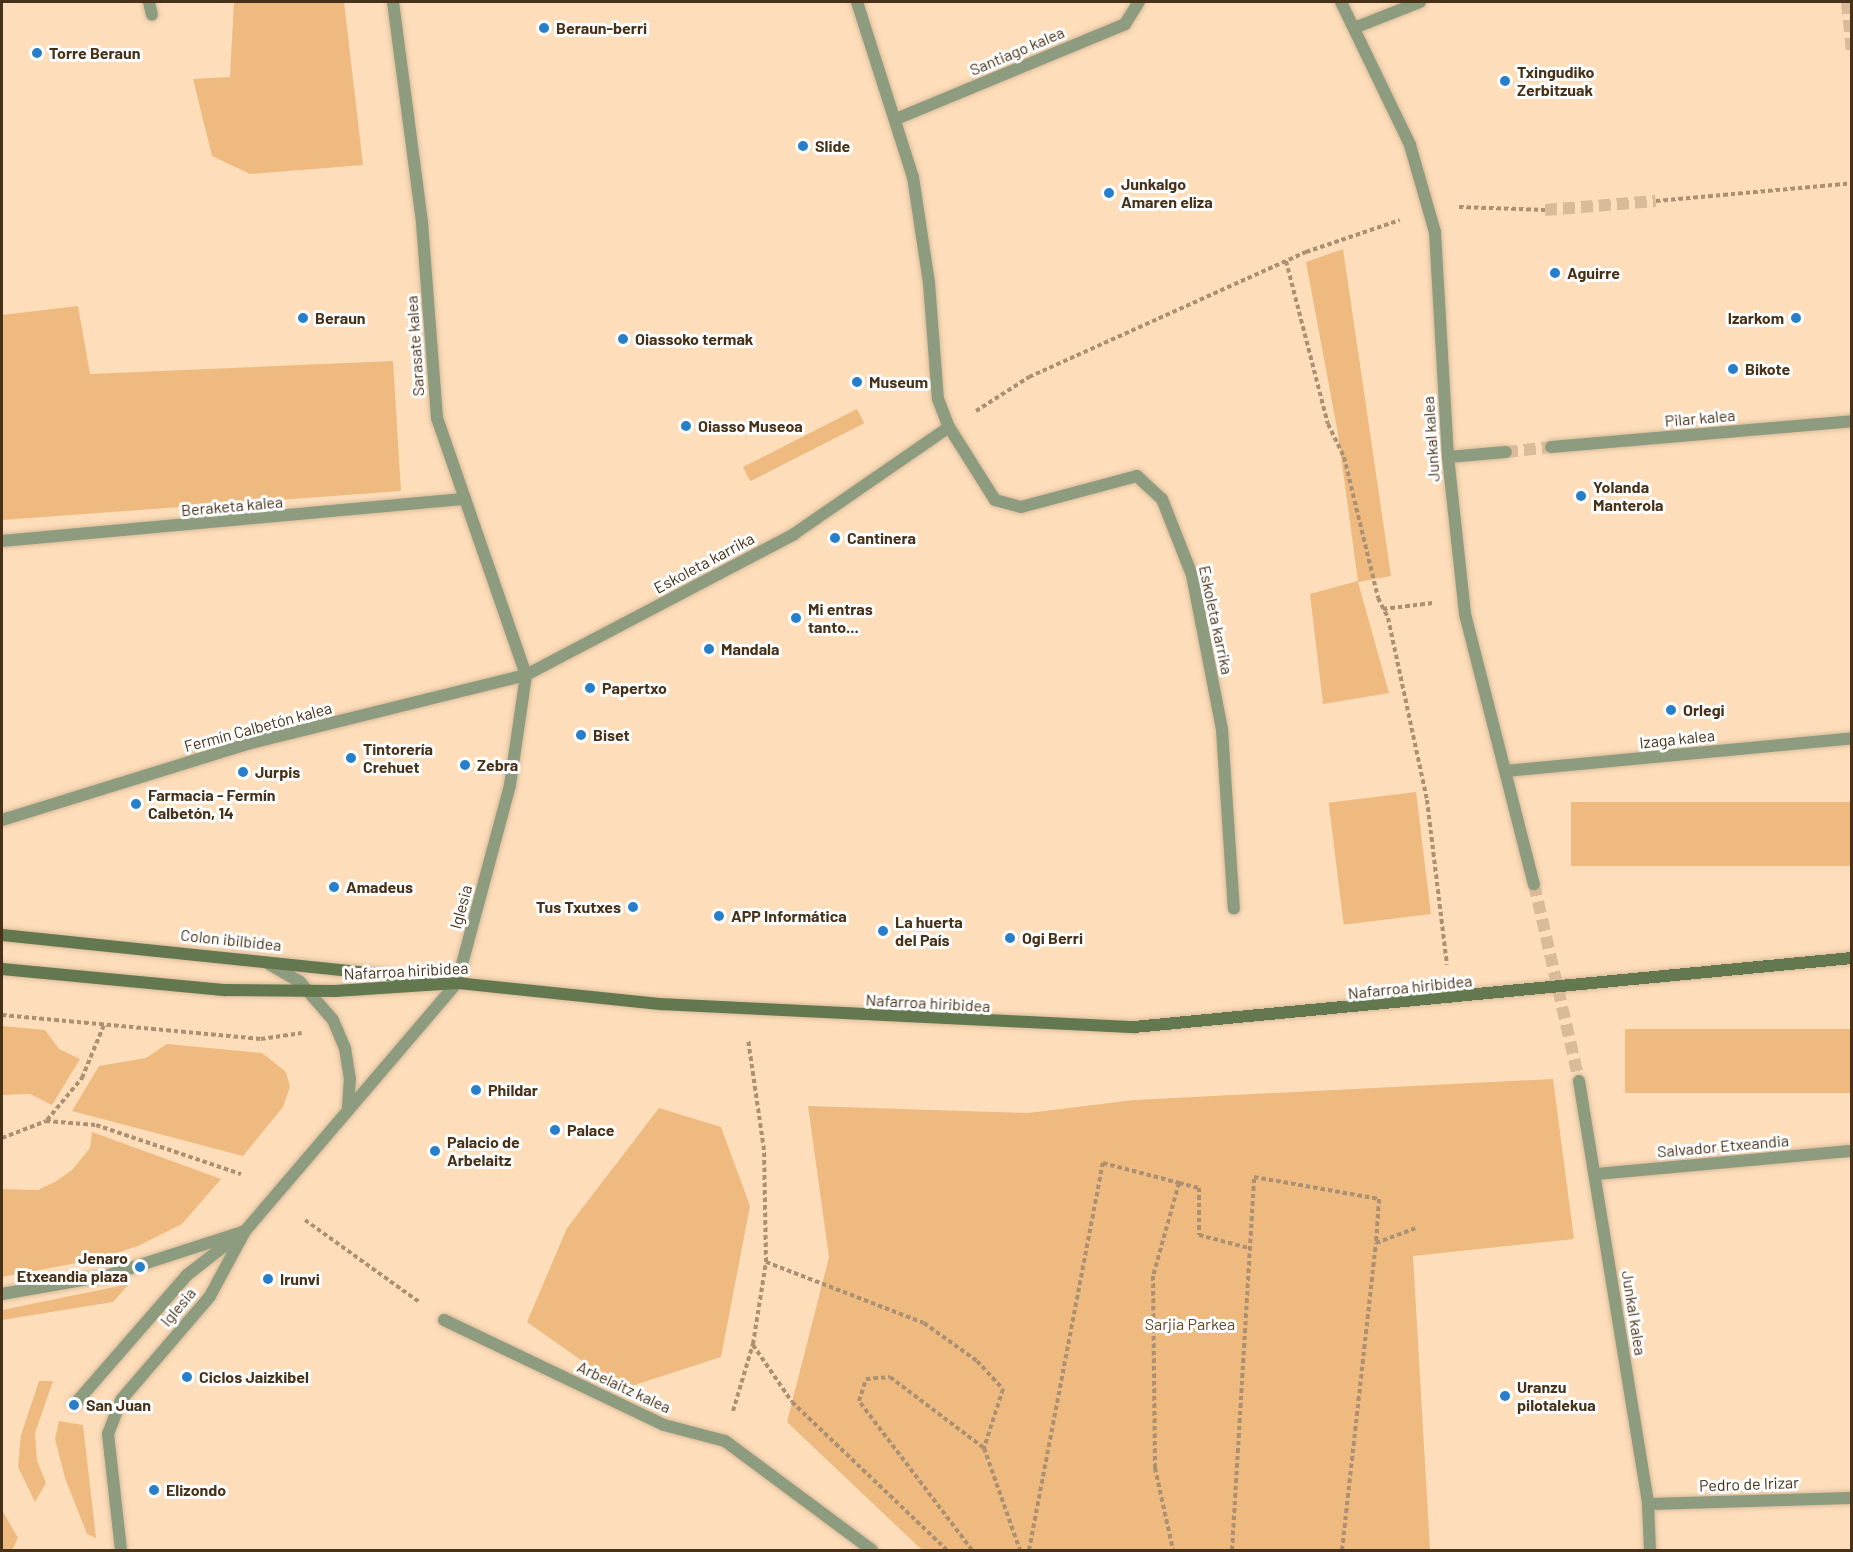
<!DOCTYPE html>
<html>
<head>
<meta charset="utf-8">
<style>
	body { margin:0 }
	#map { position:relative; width:1853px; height:1552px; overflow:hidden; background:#fdddba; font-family:Barlow,sans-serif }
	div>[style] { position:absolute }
	.green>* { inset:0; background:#eeba7f; transform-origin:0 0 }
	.pedestrian-tunnel>* { height:12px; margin-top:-6px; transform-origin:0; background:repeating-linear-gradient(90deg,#d9bb9a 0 12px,transparent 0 18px) }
	.minor-tunnel>* { height:12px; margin-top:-6px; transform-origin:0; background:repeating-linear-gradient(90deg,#d9bb9a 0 12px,transparent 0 18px) }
	.path>* { height:4px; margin-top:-2px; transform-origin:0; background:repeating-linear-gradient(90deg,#ab9072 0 4.5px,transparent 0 7.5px) }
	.roads { filter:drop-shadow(0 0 2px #d9bb9a) drop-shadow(0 0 2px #d9bb9a) }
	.service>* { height:12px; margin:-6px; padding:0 6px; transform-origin:6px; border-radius:6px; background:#8d9b7f }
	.pedestrian>* { height:12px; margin:-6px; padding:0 6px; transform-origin:6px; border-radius:6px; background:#8d9b7f }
	.minor>* { height:12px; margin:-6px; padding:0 6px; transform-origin:6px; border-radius:6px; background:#8d9b7f }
	.secondary>* { height:12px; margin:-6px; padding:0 6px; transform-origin:6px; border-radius:6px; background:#63784f }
	.dots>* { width:16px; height:16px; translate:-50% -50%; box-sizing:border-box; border:3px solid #fff; border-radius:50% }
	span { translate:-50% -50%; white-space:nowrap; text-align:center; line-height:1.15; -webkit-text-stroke:6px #fff; paint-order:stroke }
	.poi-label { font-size:16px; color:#473219; font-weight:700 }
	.left { translate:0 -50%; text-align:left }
	.right { translate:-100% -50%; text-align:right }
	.street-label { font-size:16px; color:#473219 }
	.park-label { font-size:16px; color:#654620 }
	.frame { position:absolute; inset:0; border:3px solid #473219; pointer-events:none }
</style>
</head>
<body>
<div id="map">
	<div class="green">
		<div style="clip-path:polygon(234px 2px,344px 2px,363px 165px,250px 174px,212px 156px,193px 79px,230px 77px)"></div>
		<div style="clip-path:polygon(1343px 249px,1391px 576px,1358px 582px,1389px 693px,1323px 704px,1310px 594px,1358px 581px,1338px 434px,1306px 262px)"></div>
		<div style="clip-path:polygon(78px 306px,90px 374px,393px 361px,401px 491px,2px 520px,2px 315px)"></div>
		<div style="left:857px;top:409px;width:16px;height:128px;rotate:63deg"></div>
		<div style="left:1416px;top:792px;width:123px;height:88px;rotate:83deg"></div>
		<div style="left:1851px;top:802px;width:64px;height:280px;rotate:90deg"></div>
		<div style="clip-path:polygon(2px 1026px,45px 1030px,59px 1049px,80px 1059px,52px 1105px,30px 1094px,2px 1095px)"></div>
		<div style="left:1851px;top:1029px;width:64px;height:226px;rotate:90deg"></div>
		<div style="clip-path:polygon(167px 1044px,262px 1053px,286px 1072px,290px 1087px,283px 1107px,243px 1156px,72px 1111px,99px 1066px,146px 1058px)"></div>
		<div style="clip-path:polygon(1553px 1079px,1574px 1239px,1413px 1256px,1430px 1550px,922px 1550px,787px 1422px,829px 1257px,808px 1106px,1028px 1113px,1134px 1100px)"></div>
		<div style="clip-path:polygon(659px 1108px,721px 1127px,750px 1206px,721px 1357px,622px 1389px,527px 1322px,567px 1228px)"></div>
		<div style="clip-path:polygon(92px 1132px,221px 1179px,182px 1224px,138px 1246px,98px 1259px,2px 1277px,2px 1189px,38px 1190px,55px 1182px,72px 1170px,90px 1148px)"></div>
		<div style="clip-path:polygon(129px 1284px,113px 1302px,2px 1320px,2px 1310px)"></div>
		<div style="clip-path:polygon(39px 1381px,53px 1381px,35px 1433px,37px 1461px,46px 1483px,35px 1502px,18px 1467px,21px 1435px)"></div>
		<div style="clip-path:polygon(59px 1421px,83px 1425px,96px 1538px,87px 1534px,65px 1478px,55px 1439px)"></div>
		<div style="clip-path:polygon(2px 1510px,18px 1538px,12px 1550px,2px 1550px)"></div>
	</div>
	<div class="pedestrian-tunnel">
		<div style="left:1847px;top:2px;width:50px;rotate:84.3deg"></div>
		<div style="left:1545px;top:210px;width:111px;rotate:-4.6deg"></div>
	</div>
	<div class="minor-tunnel">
		<div style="left:1506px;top:452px;width:45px;rotate:-6.3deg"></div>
		<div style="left:1534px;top:884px;width:202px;rotate:77.1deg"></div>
	</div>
	<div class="path">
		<div style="left:1656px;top:201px;width:197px;rotate:-5.2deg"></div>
		<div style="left:1459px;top:207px;width:86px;rotate:2deg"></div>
		<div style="left:1286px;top:261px;width:168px;rotate:75.6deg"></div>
		<div style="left:1328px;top:424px;width:37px;rotate:64deg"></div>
		<div style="left:1344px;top:457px;width:145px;rotate:76.4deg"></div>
		<div style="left:1378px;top:598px;width:22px;rotate:63deg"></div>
		<div style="left:1388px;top:618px;width:186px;rotate:77.9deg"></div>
		<div style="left:1427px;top:800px;width:166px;rotate:83.1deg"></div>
		<div style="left:976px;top:411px;width:63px;rotate:-32.7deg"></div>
		<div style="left:1029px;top:377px;width:304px;rotate:-24.3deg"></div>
		<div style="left:1306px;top:252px;width:99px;rotate:-18.8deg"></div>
		<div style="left:1383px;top:609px;width:50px;rotate:-6.8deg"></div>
		<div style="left:2px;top:1015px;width:260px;rotate:5.3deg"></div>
		<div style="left:261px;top:1039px;width:41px;rotate:-8.3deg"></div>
		<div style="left:47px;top:1120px;width:55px;rotate:-50.2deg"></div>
		<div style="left:82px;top:1078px;width:57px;rotate:-67.5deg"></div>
		<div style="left:2px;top:1138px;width:47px;rotate:-21.1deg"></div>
		<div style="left:46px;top:1121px;width:50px;rotate:4.6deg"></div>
		<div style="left:96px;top:1125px;width:153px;rotate:18.7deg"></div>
		<div style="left:1179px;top:1183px;width:21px;rotate:14deg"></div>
		<div style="left:1199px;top:1188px;width:47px;rotate:90deg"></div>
		<div style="left:1199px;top:1235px;width:52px;rotate:14.6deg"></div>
		<div style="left:305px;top:1220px;width:140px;rotate:35.7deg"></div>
		<div style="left:766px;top:1262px;width:169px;rotate:21.1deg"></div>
		<div style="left:924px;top:1323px;width:65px;rotate:35.6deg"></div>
		<div style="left:977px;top:1361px;width:38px;rotate:47deg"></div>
		<div style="left:1003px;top:1389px;width:62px;rotate:107.9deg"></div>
		<div style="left:753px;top:1345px;width:69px;rotate:55.6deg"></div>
		<div style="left:792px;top:1402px;width:214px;rotate:43.7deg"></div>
		<div style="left:733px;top:1411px;width:70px;rotate:-73.4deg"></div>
		<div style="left:753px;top:1344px;width:83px;rotate:-81deg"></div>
		<div style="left:766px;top:1262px;width:112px;rotate:-91deg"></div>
		<div style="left:764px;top:1150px;width:112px;rotate:-98.2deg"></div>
		<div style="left:972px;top:1550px;width:187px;rotate:-127.2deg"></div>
		<div style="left:859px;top:1401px;width:23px;rotate:-72deg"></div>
		<div style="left:866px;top:1379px;width:24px;rotate:-5deg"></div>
		<div style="left:890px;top:1377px;width:118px;rotate:37.1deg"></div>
		<div style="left:984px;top:1448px;width:108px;rotate:70.6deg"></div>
		<div style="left:1029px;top:1550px;width:394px;rotate:-79.2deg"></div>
		<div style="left:1103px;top:1163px;width:79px;rotate:14.7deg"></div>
		<div style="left:1179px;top:1183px;width:97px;rotate:105.6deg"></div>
		<div style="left:1153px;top:1276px;width:192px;rotate:89.4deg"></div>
		<div style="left:1155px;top:1468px;width:84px;rotate:77.6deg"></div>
		<div style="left:1232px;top:1550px;width:374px;rotate:-86.6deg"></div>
		<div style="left:1254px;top:1177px;width:127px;rotate:10deg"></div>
		<div style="left:1379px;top:1199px;width:44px;rotate:93.9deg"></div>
		<div style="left:1342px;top:1550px;width:309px;rotate:-83.7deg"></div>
		<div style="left:1376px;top:1243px;width:43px;rotate:-20.6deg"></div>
	</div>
	<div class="roads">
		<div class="service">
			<div style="left:149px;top:2px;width:13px;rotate:77deg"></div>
			<div style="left:74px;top:1405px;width:172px;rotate:-49deg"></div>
			<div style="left:187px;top:1275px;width:70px;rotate:-38deg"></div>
		</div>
		<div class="pedestrian">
			<div style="left:2px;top:541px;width:465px;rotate:-5.2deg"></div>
			<div style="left:2px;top:820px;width:261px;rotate:-17.2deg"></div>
			<div style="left:251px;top:743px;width:283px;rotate:-13.9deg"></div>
			<div style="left:526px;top:675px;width:303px;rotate:-27.7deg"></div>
			<div style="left:794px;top:534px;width:188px;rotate:-34.6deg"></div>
			<div style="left:444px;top:1320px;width:244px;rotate:25.5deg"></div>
			<div style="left:664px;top:1425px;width:63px;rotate:14.7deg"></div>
			<div style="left:725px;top:1441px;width:183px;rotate:36.6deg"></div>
		</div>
		<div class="minor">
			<div style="left:857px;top:2px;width:184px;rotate:72.3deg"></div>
			<div style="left:913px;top:177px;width:107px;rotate:81.4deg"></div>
			<div style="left:929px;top:283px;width:116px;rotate:85.6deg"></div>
			<div style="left:938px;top:399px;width:30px;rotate:69deg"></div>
			<div style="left:949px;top:427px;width:86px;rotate:57.8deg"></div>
			<div style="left:995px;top:500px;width:27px;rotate:15deg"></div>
			<div style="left:1021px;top:507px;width:120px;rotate:-15deg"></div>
			<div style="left:1137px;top:476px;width:34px;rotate:43deg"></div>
			<div style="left:1162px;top:499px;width:82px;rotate:68.5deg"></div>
			<div style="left:1192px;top:575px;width:158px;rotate:79deg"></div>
			<div style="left:1222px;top:730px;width:179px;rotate:86.2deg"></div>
			<div style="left:1341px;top:2px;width:159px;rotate:64.2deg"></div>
			<div style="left:1410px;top:145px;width:91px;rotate:74deg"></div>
			<div style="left:1435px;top:232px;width:225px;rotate:86.7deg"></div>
			<div style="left:1448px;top:457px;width:158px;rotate:83.8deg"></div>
			<div style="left:1465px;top:614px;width:279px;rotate:75.7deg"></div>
			<div style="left:1354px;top:28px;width:71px;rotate:-21.5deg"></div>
			<div style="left:896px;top:119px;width:248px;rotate:-22.5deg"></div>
			<div style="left:1125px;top:24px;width:26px;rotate:-58deg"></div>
			<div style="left:1551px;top:447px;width:302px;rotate:-4.9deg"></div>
			<div style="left:1448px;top:457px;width:58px;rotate:-4.9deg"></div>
			<div style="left:1506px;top:771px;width:348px;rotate:-5.4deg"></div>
			<div style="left:269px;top:964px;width:36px;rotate:30deg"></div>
			<div style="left:300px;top:982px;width:50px;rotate:49deg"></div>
			<div style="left:333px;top:1020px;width:30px;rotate:67deg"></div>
			<div style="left:345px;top:1048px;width:30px;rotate:81deg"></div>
			<div style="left:350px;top:1078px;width:32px;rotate:94deg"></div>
			<div style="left:1579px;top:1081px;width:429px;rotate:80.7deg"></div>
			<div style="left:1648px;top:1504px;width:46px;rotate:87.5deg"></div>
			<div style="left:1597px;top:1174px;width:256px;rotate:-5.2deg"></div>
			<div style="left:2px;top:1294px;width:106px;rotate:-9.8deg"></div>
			<div style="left:106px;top:1276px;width:146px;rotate:-17.9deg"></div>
			<div style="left:1648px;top:1504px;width:204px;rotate:-1.7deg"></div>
			<div style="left:121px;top:1550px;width:117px;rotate:-96.4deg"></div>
			<div style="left:108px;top:1434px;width:36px;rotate:-69deg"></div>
			<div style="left:121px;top:1400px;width:137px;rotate:-49.4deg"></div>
			<div style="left:210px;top:1296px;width:74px;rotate:-61.7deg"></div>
			<div style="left:245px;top:1231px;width:326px;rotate:-49.5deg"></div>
			<div style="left:457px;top:983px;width:205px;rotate:-75deg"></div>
			<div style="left:510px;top:785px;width:111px;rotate:-81.7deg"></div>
			<div style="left:526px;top:675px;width:272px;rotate:-109.1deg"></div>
			<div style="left:437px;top:418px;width:197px;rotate:-94.4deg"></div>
			<div style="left:422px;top:222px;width:222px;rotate:-97.5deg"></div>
		</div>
		<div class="secondary">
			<div style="left:2px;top:935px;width:429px;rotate:5.9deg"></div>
			<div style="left:2px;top:969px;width:225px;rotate:5.4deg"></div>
			<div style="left:226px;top:990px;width:109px;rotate:0.5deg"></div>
			<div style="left:335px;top:991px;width:122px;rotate:-3.8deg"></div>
			<div style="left:457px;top:983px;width:205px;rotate:5.9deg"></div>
			<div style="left:661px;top:1004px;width:474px;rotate:2.8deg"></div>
			<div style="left:1134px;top:1027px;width:721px;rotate:-5.49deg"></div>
		</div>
	</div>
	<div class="dots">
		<div style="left:544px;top:28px;background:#277fcc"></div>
		<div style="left:37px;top:53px;background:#277fcc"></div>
		<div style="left:1505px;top:81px;background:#277fcc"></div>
		<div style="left:803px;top:146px;background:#277fcc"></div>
		<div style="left:1109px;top:193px;background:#277fcc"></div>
		<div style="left:1555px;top:273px;background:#277fcc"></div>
		<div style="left:303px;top:318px;background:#277fcc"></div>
		<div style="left:1796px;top:318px;background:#277fcc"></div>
		<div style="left:623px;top:339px;background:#277fcc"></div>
		<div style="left:1733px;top:369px;background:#277fcc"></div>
		<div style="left:857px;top:382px;background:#277fcc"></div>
		<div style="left:686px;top:426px;background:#277fcc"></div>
		<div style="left:1581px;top:496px;background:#277fcc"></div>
		<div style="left:835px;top:538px;background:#277fcc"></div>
		<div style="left:796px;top:618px;background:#277fcc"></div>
		<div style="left:709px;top:649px;background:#277fcc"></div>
		<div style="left:590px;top:688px;background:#277fcc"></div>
		<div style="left:1671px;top:710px;background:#277fcc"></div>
		<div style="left:581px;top:735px;background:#277fcc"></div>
		<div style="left:351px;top:758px;background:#277fcc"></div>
		<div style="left:465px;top:765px;background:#277fcc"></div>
		<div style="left:243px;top:772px;background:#277fcc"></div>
		<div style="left:136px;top:804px;background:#277fcc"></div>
		<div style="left:334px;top:887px;background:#277fcc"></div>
		<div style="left:633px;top:907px;background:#277fcc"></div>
		<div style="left:719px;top:916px;background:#277fcc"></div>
		<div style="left:883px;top:931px;background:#277fcc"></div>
		<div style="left:1010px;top:938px;background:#277fcc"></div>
		<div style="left:476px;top:1090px;background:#277fcc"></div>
		<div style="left:555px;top:1130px;background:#277fcc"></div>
		<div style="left:435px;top:1151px;background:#277fcc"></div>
		<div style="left:140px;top:1267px;background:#277fcc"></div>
		<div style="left:268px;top:1279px;background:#277fcc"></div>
		<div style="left:187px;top:1377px;background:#277fcc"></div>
		<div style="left:1505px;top:1396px;background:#277fcc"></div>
		<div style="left:74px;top:1405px;background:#277fcc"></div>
		<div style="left:154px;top:1490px;background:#277fcc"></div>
	</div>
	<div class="poi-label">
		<span class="left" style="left:556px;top:28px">Beraun-berri</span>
		<span class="left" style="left:49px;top:53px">Torre Beraun</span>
		<span class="left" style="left:1517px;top:81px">Txingudiko<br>Zerbitzuak</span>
		<span class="left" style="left:815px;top:146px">Slide</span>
		<span class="left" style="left:1121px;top:193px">Junkalgo<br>Amaren eliza</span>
		<span class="left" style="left:1567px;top:273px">Aguirre</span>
		<span class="left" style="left:315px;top:318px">Beraun</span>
		<span class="right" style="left:1784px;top:318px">Izarkom</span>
		<span class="left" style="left:635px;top:339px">Oiassoko termak</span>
		<span class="left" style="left:1745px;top:369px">Bikote</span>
		<span class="left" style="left:869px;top:382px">Museum</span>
		<span class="left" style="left:698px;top:426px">Oiasso Museoa</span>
		<span class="left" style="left:1593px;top:496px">Yolanda<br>Manterola</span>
		<span class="left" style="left:847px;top:538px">Cantinera</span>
		<span class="left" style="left:808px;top:618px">Mi entras<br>tanto...</span>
		<span class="left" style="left:721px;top:649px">Mandala</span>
		<span class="left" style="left:602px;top:688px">Papertxo</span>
		<span class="left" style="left:1683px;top:710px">Orlegi</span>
		<span class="left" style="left:593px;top:735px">Biset</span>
		<span class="left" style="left:363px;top:758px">Tintorería<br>Crehuet</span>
		<span class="left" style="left:477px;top:765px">Zebra</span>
		<span class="left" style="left:255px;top:772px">Jurpis</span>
		<span class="left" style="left:148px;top:804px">Farmacia - Fermín<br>Calbetón, 14</span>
		<span class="left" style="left:346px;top:887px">Amadeus</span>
		<span class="right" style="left:621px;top:907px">Tus Txutxes</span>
		<span class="left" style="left:731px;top:916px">APP Informática</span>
		<span class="left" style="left:895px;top:931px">La huerta<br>del País</span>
		<span class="left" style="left:1022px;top:938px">Ogi Berri</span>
		<span class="left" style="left:488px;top:1090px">Phildar</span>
		<span class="left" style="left:567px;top:1130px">Palace</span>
		<span class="left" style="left:447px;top:1151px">Palacio de<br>Arbelaitz</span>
		<span class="right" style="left:128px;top:1267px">Jenaro<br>Etxeandia plaza</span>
		<span class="left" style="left:280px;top:1279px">Irunvi</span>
		<span class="left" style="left:199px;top:1377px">Ciclos Jaizkibel</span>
		<span class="left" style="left:1517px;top:1396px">Uranzu<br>pilotalekua</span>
		<span class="left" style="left:86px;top:1405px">San Juan</span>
		<span class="left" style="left:166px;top:1490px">Elizondo</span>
	</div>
	<div class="street-label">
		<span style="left:1017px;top:51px;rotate:-23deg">Santiago kalea</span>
		<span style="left:415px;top:346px;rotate:-94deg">Sarasate kalea</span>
		<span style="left:1700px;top:418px;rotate:-5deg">Pilar kalea</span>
		<span style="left:1431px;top:439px;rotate:-94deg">Junkal kalea</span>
		<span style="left:232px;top:506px;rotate:-5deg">Beraketa kalea</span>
		<span style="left:704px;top:563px;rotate:-28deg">Eskoleta karrika</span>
		<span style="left:1216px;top:620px;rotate:78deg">Eskoleta karrika</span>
		<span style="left:258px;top:727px;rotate:-15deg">Fermín Calbetón kalea</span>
		<span style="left:1677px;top:739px;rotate:-6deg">Izaga kalea</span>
		<span style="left:461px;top:907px;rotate:-75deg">Iglesia</span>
		<span style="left:231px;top:940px;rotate:6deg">Colon ibilbidea</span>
		<span style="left:406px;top:971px;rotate:-3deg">Nafarroa hiribidea</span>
		<span style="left:1410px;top:987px;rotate:-6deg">Nafarroa hiribidea</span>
		<span style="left:928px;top:1003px;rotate:3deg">Nafarroa hiribidea</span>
		<span style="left:1723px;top:1146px;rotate:-5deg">Salvador Etxeandia</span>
		<span style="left:178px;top:1307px;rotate:-50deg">Iglesia</span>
		<span style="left:1634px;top:1313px;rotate:81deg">Junkal kalea</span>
		<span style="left:624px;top:1387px;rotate:25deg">Arbelaitz kalea</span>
		<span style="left:1749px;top:1484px;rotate:-2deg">Pedro de Irizar</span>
	</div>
	<div class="park-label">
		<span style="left:1190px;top:1324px">Sarjia Parkea</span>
	</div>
	<div class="frame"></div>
</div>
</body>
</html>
